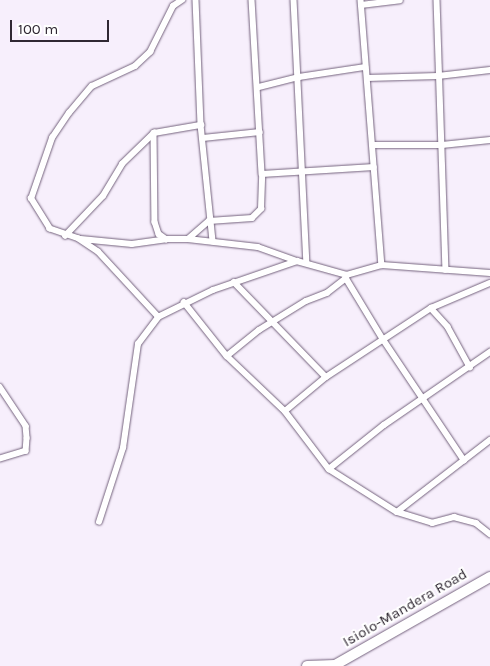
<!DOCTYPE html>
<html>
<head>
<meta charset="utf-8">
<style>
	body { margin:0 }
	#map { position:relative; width:490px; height:666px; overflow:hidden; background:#f7effc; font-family:Karla,sans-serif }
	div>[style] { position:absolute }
	.roads { filter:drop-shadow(0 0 1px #74627d) drop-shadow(0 0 1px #74627d) }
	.street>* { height:5.5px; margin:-2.75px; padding:0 2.75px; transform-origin:2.75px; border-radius:2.75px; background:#fff }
	.highway>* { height:10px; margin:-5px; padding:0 5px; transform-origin:5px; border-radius:5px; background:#fff }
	span { translate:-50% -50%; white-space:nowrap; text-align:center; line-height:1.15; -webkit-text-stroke:4px #fff; paint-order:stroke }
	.street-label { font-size:15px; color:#302833 }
	.scale { position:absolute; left:10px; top:20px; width:99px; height:22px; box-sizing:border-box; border:2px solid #302833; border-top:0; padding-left:6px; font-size:15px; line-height:18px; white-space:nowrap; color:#302833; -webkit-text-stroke:4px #fff; paint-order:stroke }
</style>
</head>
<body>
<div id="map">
	<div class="roads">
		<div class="street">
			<div style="left:196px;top:0;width:125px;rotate:87.7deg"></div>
			<div style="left:201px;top:125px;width:117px;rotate:84.1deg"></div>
			<div style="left:252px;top:0;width:174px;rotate:86.7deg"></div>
			<div style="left:262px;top:174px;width:112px;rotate:-3.6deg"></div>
			<div style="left:294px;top:0;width:262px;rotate:87.2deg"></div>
			<div style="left:361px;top:0;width:266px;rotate:85.5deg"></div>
			<div style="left:437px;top:0;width:270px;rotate:88.1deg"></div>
			<div style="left:361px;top:5px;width:39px;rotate:-7deg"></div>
			<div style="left:367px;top:78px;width:71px;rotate:-1.6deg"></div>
			<div style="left:438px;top:76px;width:52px;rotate:-6.6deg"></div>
			<div style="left:259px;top:87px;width:41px;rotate:-14deg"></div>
			<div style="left:299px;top:77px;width:67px;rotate:-8.6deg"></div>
			<div style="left:154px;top:133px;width:89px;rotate:89.4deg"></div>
			<div style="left:155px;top:222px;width:13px;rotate:72deg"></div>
			<div style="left:159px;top:234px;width:9px;rotate:36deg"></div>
			<div style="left:166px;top:239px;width:22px"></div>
			<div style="left:188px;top:239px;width:28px;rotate:-41deg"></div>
			<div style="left:209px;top:221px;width:43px;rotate:-4deg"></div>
			<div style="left:252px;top:218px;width:13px;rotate:-45deg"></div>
			<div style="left:261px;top:209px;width:35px;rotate:-88deg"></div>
			<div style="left:203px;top:138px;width:57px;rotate:-6deg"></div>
			<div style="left:373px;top:145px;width:69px"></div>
			<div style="left:442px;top:145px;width:48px;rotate:-5.9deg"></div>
			<div style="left:65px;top:236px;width:55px;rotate:-46.5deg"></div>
			<div style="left:103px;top:196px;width:37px;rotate:-59deg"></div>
			<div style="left:122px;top:164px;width:45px;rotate:-44.1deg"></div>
			<div style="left:154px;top:133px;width:48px;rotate:-9.7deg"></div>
			<div style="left:81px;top:239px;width:51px;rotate:5.6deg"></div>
			<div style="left:132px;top:244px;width:34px;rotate:-8deg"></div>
			<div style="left:188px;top:239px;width:70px;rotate:6.5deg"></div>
			<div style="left:258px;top:247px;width:41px;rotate:19.7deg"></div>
			<div style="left:347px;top:275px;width:3px;rotate:108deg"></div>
			<div style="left:346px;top:278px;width:71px;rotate:58.8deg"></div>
			<div style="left:383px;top:339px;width:146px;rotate:56.2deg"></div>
			<div style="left:234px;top:282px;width:132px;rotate:45.9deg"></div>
			<div style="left:184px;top:302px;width:69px;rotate:51.5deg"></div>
			<div style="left:227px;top:356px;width:80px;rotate:43.5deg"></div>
			<div style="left:285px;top:411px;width:73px;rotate:52.8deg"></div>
			<div style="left:329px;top:469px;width:80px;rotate:32.3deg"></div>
			<div style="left:397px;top:512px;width:37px;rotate:17deg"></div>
			<div style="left:432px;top:523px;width:23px;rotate:-15deg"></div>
			<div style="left:454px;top:517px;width:23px;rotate:15deg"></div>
			<div style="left:476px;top:523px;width:18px;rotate:38deg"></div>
			<div style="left:431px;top:308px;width:25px;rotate:48deg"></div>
			<div style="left:448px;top:327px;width:46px;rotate:61.2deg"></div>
			<div style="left:158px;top:317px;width:88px;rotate:-132.7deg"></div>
			<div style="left:98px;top:252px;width:23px;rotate:-146deg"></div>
			<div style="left:79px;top:239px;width:31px;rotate:-161deg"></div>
			<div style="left:50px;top:229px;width:36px;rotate:-122deg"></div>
			<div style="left:31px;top:199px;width:65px;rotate:-71deg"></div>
			<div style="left:52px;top:138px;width:30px;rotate:-56deg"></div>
			<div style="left:69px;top:113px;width:35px;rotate:-50deg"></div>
			<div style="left:92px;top:86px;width:47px;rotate:-24.9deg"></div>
			<div style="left:135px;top:66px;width:21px;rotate:-43deg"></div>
			<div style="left:150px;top:52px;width:51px;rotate:-63.4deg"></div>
			<div style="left:173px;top:6px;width:11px;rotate:-34deg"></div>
			<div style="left:227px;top:356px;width:41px;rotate:-39.1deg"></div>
			<div style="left:259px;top:330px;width:55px;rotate:-31.7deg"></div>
			<div style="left:306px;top:301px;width:22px;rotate:-21deg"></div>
			<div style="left:327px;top:293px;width:24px;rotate:-38deg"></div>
			<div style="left:0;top:387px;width:47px;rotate:56.3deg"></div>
			<div style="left:26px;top:426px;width:12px;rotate:85deg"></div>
			<div style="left:27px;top:438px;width:13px;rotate:94deg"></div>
			<div style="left:26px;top:451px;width:27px;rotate:163deg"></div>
			<div style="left:285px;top:411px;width:53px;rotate:-39.7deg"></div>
			<div style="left:326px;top:377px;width:126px;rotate:-33.3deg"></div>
			<div style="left:431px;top:308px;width:64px;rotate:-23deg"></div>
			<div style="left:329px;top:469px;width:70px;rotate:-38.7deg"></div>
			<div style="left:384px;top:425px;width:129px;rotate:-34.6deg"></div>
			<div style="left:397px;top:512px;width:118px;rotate:-37.7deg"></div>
			<div style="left:99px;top:522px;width:78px;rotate:-72deg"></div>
			<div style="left:123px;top:448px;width:105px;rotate:-81.8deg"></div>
			<div style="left:138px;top:344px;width:34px;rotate:-53deg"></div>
			<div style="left:158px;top:317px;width:61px;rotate:-26.1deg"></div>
			<div style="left:213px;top:290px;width:89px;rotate:-19deg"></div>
			<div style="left:297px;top:261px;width:52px;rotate:15.6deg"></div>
			<div style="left:347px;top:275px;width:36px;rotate:-16deg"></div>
			<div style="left:382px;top:265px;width:108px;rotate:4.2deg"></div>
		</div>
		<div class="highway">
			<div style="left:335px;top:665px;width:178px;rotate:-29.6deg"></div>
			<div style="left:307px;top:666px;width:28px;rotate:-2deg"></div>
		</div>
	</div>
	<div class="street-label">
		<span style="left:405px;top:608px;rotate:-30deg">Isiolo-Mandera Road</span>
	</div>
	<div class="scale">100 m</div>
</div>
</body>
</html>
